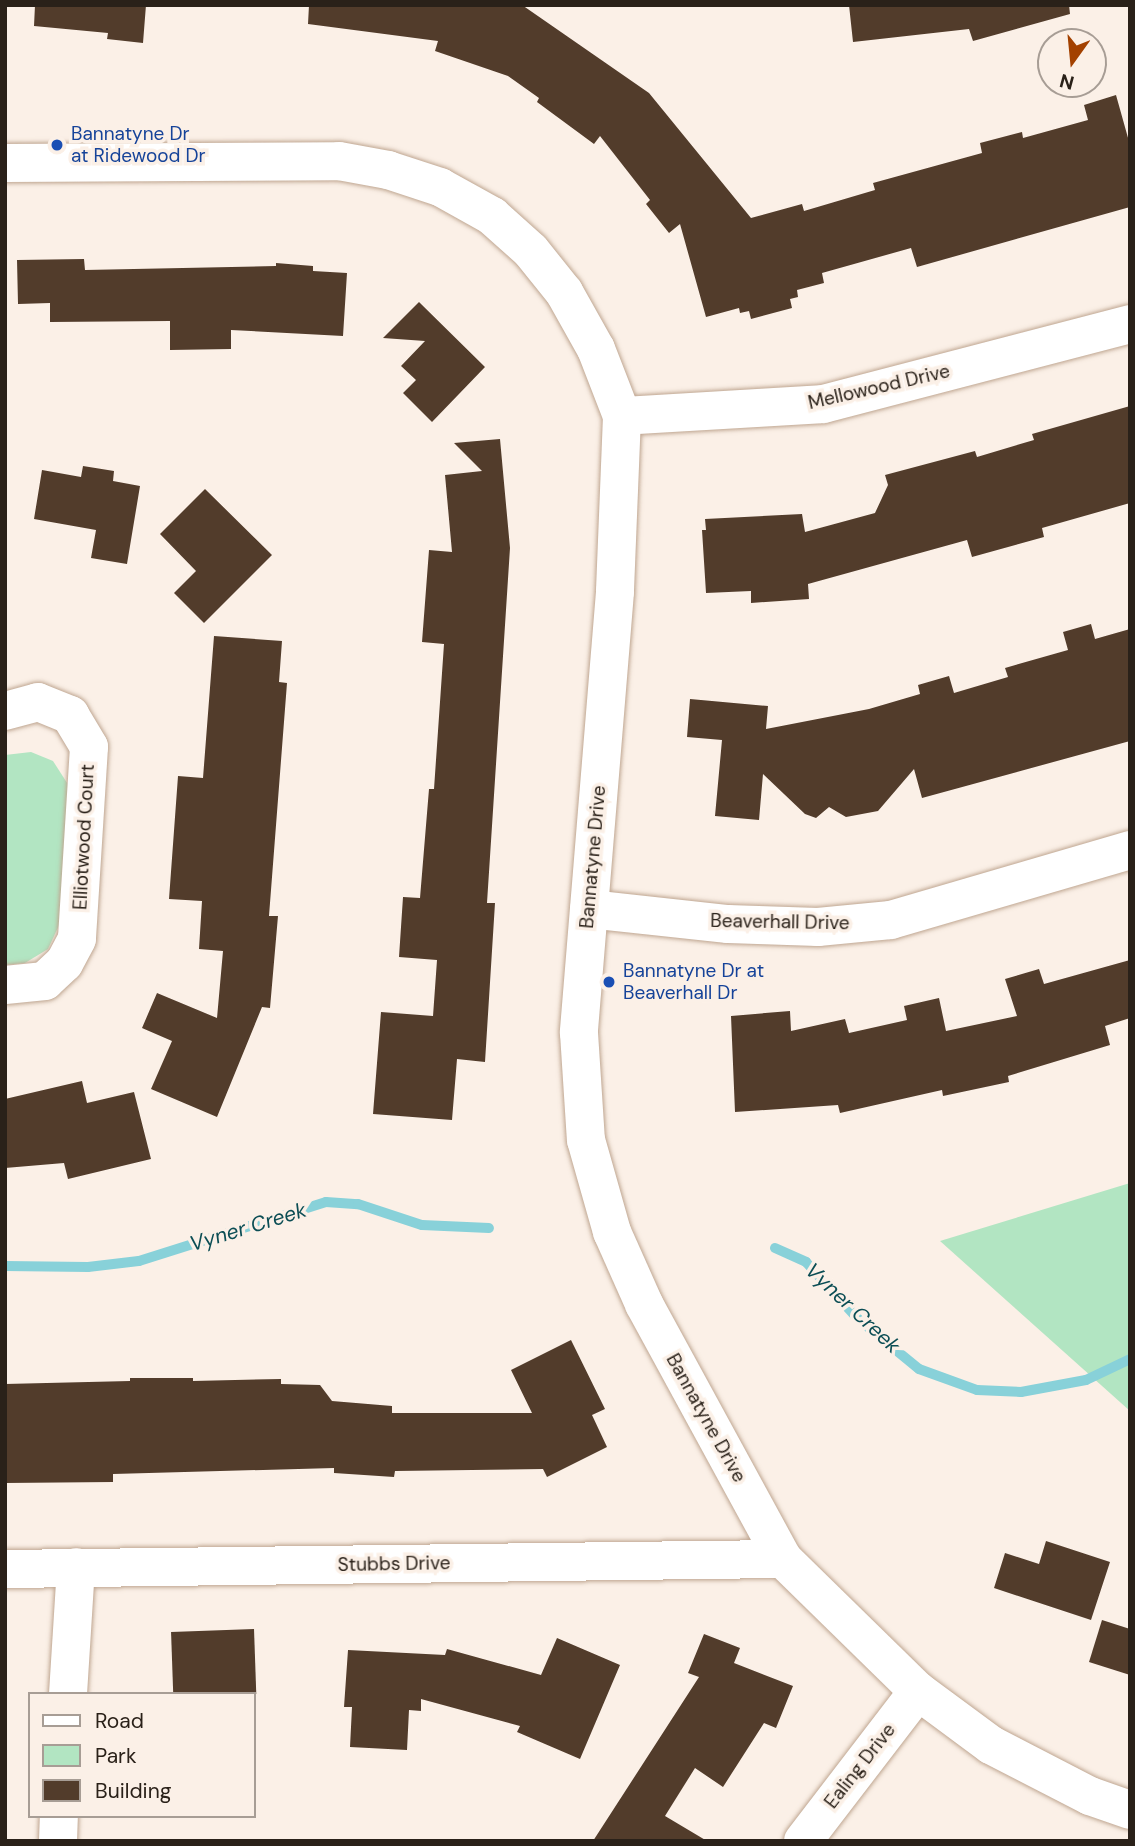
<!DOCTYPE html>
<html>
<head>
<meta charset="utf-8">
<style>
	body { margin:0 }
	#map { position:relative; width:1135px; height:1846px; overflow:hidden; background:#fbf0e7; font-family:"DM Sans",sans-serif }
	div>[style] { position:absolute }
	.green>* { inset:0; background:#b2e5c2 }
	.stream>* { height:10px; margin:-5px; padding:0 5px; transform-origin:5px; border-radius:5px; background:#88d1d9 }
	.building>* { inset:0; background:#523c2b; transform-origin:0 0 }
	.roads { filter:drop-shadow(0 0 2px #bfa691) drop-shadow(0 0 2px #bfa691) }
	.street>* { height:38px; margin:-19px; padding:0 19px; transform-origin:19px; border-radius:19px; background:#fff }
	.dots>* { width:19px; height:19px; translate:-50% -50%; box-sizing:border-box; border:4px solid #fbf0e7; border-radius:50% }
	span { translate:-50% -50%; white-space:nowrap; text-align:center; line-height:1.15; -webkit-text-stroke:7px #fbf0e7; paint-order:stroke }
	.transit-label { font-size:19px; color:#164399 }
	.left { translate:0 -50%; text-align:left }
	.street-label { font-size:19px; color:#2a2119 }
	.water-label { font-size:21px; color:#0b4d54; font-style:italic }
	.frame { position:absolute; inset:0; border:7px solid #2a2119; pointer-events:none }
	.legend { position:absolute; left:28px; top:1692px; width:228px; height:126px; box-sizing:border-box; background:#fbf0e7; border:2px solid #a79d95; margin:0; padding:9px 12px; list-style:none; font-size:21px; color:#2a2119 }
	.legend li { display:flex; align-items:center; gap:14px; height:35px }
	.legend b { width:35px; border:2px solid #a79d95 }
	.north { position:absolute; left:1037px; top:28px; width:70px; height:70px; box-sizing:border-box; background:#fbf0e7; border:2px solid #a79d95; border-radius:50%; rotate:195deg; font-size:19px; font-weight:700; line-height:28px; text-align:center; color:#2a2119 }
	.north::after { content:''; display:block; margin:auto; width:24px; height:32px; background:#a34100; clip-path:polygon(50% 0,100% 100%,50% 72%,0 100%) }
</style>
</head>
<body>
<div id="map">
	<div class="green">
		<div style="clip-path:polygon(31px 752px,53px 761px,71px 789px,61px 921px,48px 949px,25px 963px,5px 965px,5px 755px)"></div>
		<div style="clip-path:polygon(1130px 1183px,1130px 1411px,940px 1241px)"></div>
	</div>
	<div class="stream">
		<div style="left:775px;top:1248px;width:34px;rotate:24deg"></div>
		<div style="left:806px;top:1262px;width:77px;rotate:47.6deg"></div>
		<div style="left:858px;top:1319px;width:79px;rotate:39.3deg"></div>
		<div style="left:919px;top:1369px;width:62px;rotate:19.9deg"></div>
		<div style="left:977px;top:1390px;width:44px;rotate:2.6deg"></div>
		<div style="left:1021px;top:1392px;width:66px;rotate:-10.5deg"></div>
		<div style="left:1086px;top:1380px;width:49px;rotate:-25.5deg"></div>
		<div style="left:5px;top:1266px;width:83px;rotate:0.7deg"></div>
		<div style="left:88px;top:1267px;width:51px;rotate:-6.7deg"></div>
		<div style="left:139px;top:1261px;width:196px;rotate:-17.5deg"></div>
		<div style="left:326px;top:1202px;width:32px;rotate:4deg"></div>
		<div style="left:358px;top:1204px;width:67px;rotate:18.2deg"></div>
		<div style="left:422px;top:1225px;width:67px;rotate:2.6deg"></div>
	</div>
	<div class="building">
		<div style="clip-path:polygon(35px 5px,146px 5px,143px 43px,107px 39px,108px 33px,34px 26px)"></div>
		<div style="clip-path:polygon(309px 5px,522px 5px,649px 93px,751px 218px,802px 204px,804px 211px,875px 190px,873px 183px,982px 153px,980px 143px,1022px 132px,1023px 138px,1088px 120px,1084px 105px,1116px 95px,1130px 145px,1130px 207px,917px 267px,911px 248px,822px 273px,824px 283px,797px 290px,798px 297px,790px 299px,792px 308px,751px 319px,749px 311px,740px 313px,739px 308px,706px 317px,680px 224px,669px 233px,646px 204px,650px 200px,600px 136px,594px 144px,537px 102px,539px 98px,508px 76px,435px 51px,438px 41px,308px 24px)"></div>
		<div style="clip-path:polygon(849px 5px,1069px 5px,1070px 14px,973px 41px,969px 29px,853px 42px)"></div>
		<div style="clip-path:polygon(84px 259px,85px 270px,276px 266px,276px 263px,313px 266px,313px 271px,347px 273px,343px 336px,231px 330px,231px 349px,170px 350px,170px 321px,50px 322px,50px 303px,18px 304px,17px 260px)"></div>
		<div style="clip-path:polygon(419px 302px,485px 367px,432px 422px,403px 393px,416px 380px,401px 366px,425px 341px,383px 338px)"></div>
		<div style="clip-path:polygon(1130px 406px,1130px 503px,1042px 528px,1044px 537px,972px 557px,967px 540px,808px 584px,809px 599px,751px 603px,751px 591px,706px 593px,702px 530px,706px 530px,705px 519px,802px 514px,805px 532px,875px 513px,888px 485px,885px 475px,975px 451px,977px 457px,1034px 440px,1032px 434px)"></div>
		<div style="clip-path:polygon(500px 439px,510px 548px,487px 903px,495px 903px,485px 1062px,457px 1059px,452px 1120px,373px 1114px,381px 1012px,433px 1016px,437px 960px,399px 957px,403px 897px,420px 898px,429px 789px,434px 789px,444px 644px,422px 642px,429px 550px,452px 552px,445px 475px,482px 471px,454px 443px)"></div>
		<div style="clip-path:polygon(83px 466px,114px 471px,113px 481px,140px 486px,127px 564px,91px 558px,96px 530px,34px 519px,42px 470px,81px 477px)"></div>
		<div style="clip-path:polygon(205px 489px,272px 555px,204px 623px,174px 593px,196px 571px,160px 534px)"></div>
		<div style="clip-path:polygon(1091px 624px,1095px 639px,1130px 629px,1130px 741px,922px 798px,914px 769px,878px 811px,846px 817px,829px 807px,816px 818px,805px 814px,763px 774px,759px 820px,715px 816px,722px 740px,687px 737px,690px 699px,768px 706px,766px 729px,869px 709px,920px 694px,918px 685px,949px 676px,954px 693px,1008px 677px,1005px 668px,1068px 650px,1063px 632px)"></div>
		<div style="clip-path:polygon(214px 636px,282px 641px,279px 682px,287px 683px,269px 916px,278px 916px,270px 1008px,262px 1007px,217px 1117px,151px 1089px,172px 1041px,142px 1028px,157px 993px,217px 1018px,223px 951px,199px 949px,202px 901px,169px 899px,178px 776px,203px 778px)"></div>
		<div style="clip-path:polygon(1130px 960px,1130px 1018px,1105px 1026px,1110px 1045px,1008px 1076px,1009px 1082px,943px 1096px,942px 1090px,840px 1113px,838px 1105px,735px 1112px,731px 1016px,790px 1011px,791px 1031px,845px 1019px,849px 1033px,907px 1020px,904px 1006px,939px 998px,946px 1031px,1017px 1016px,1005px 979px,1039px 969px,1044px 984px)"></div>
		<div style="clip-path:polygon(82px 1081px,87px 1103px,134px 1092px,151px 1159px,68px 1179px,64px 1163px,5px 1168px,5px 1099px)"></div>
		<div style="clip-path:polygon(571px 1340px,605px 1409px,592px 1415px,607px 1447px,547px 1477px,543px 1469px,395px 1471px,394px 1477px,334px 1473px,334px 1468px,113px 1474px,113px 1482px,5px 1483px,5px 1384px,130px 1381px,130px 1378px,193px 1378px,193px 1381px,281px 1379px,281px 1384px,320px 1385px,332px 1401px,392px 1406px,392px 1413px,532px 1413px,511px 1370px)"></div>
		<div style="clip-path:polygon(1046px 1541px,1110px 1562px,1091px 1620px,994px 1588px,1005px 1553px,1039px 1564px)"></div>
		<div style="clip-path:polygon(1102px 1620px,1130px 1629px,1130px 1675px,1089px 1662px)"></div>
		<div style="left:254px;top:1629px;width:65px;height:83px;rotate:88deg"></div>
		<div style="clip-path:polygon(704px 1634px,740px 1648px,734px 1663px,793px 1686px,776px 1728px,764px 1723px,723px 1787px,695px 1768px,665px 1816px,707px 1841px,593px 1841px,699px 1677px,688px 1673px)"></div>
		<div style="clip-path:polygon(557px 1638px,620px 1665px,580px 1759px,517px 1732px,520px 1726px,421px 1699px,421px 1711px,409px 1710px,407px 1750px,350px 1747px,352px 1707px,344px 1707px,348px 1650px,445px 1655px,447px 1649px,541px 1675px)"></div>
	</div>
	<div class="roads">
		<div class="street">
			<div style="left:5px;top:163px;width:334px;rotate:-0.3deg"></div>
			<div style="left:339px;top:161px;width:50px;rotate:10.4deg"></div>
			<div style="left:388px;top:170px;width:55px;rotate:18.1deg"></div>
			<div style="left:440px;top:187px;width:60px;rotate:29.1deg"></div>
			<div style="left:492px;top:216px;width:52px;rotate:41.9deg"></div>
			<div style="left:531px;top:251px;width:53px;rotate:51.2deg"></div>
			<div style="left:564px;top:292px;width:65px;rotate:60.7deg"></div>
			<div style="left:596px;top:349px;width:72px;rotate:68.8deg"></div>
			<div style="left:622px;top:416px;width:176px;rotate:92.3deg"></div>
			<div style="left:615px;top:592px;width:442px;rotate:94.7deg"></div>
			<div style="left:579px;top:1033px;width:107px;rotate:86.3deg"></div>
			<div style="left:586px;top:1140px;width:96px;rotate:74.2deg"></div>
			<div style="left:612px;top:1232px;width:79px;rotate:66deg"></div>
			<div style="left:644px;top:1304px;width:290px;rotate:61.4deg"></div>
			<div style="left:783px;top:1559px;width:189px;rotate:44.4deg"></div>
			<div style="left:918px;top:1691px;width:91px;rotate:36.5deg"></div>
			<div style="left:991px;top:1745px;width:111px;rotate:27.3deg"></div>
			<div style="left:1090px;top:1796px;width:42px;rotate:19.3deg"></div>
			<div style="left:622px;top:416px;width:201px;rotate:-3.4deg"></div>
			<div style="left:823px;top:404px;width:317px;rotate:-14.6deg"></div>
			<div style="left:5px;top:711px;width:34px;rotate:-15deg"></div>
			<div style="left:38px;top:702px;width:35px;rotate:22deg"></div>
			<div style="left:70px;top:715px;width:37px;rotate:59deg"></div>
			<div style="left:89px;top:747px;width:192px;rotate:93.6deg"></div>
			<div style="left:77px;top:939px;width:27px;rotate:118deg"></div>
			<div style="left:64px;top:963px;width:26px;rotate:137deg"></div>
			<div style="left:45px;top:981px;width:40px;rotate:174.3deg"></div>
			<div style="left:589px;top:909px;width:140px;rotate:6.2deg"></div>
			<div style="left:728px;top:924px;width:90px;rotate:1.9deg"></div>
			<div style="left:818px;top:927px;width:73px;rotate:-5.5deg"></div>
			<div style="left:891px;top:920px;width:249px;rotate:-16.3deg"></div>
			<div style="left:5px;top:1569px;width:778px;rotate:-0.74deg"></div>
			<div style="left:68px;top:1694px;width:127px;rotate:-86.4deg"></div>
			<div style="left:58px;top:1841px;width:25px;rotate:-88deg"></div>
			<div style="left:803px;top:1841px;width:189px;rotate:-52.5deg"></div>
		</div>
	</div>
	<div class="dots">
		<div style="left:57px;top:145px;background:#1a4fb4"></div>
		<div style="left:609px;top:982px;background:#1a4fb4"></div>
	</div>
	<div class="transit-label">
		<span class="left" style="left:71px;top:145px">Bannatyne Dr<br>at Ridewood Dr</span>
		<span class="left" style="left:623px;top:982px">Bannatyne Dr at<br>Beaverhall Dr</span>
	</div>
	<div class="street-label">
		<span style="left:879px;top:387px;rotate:-13deg">Mellowood Drive</span>
		<span style="left:84px;top:837px;rotate:-87deg">Elliotwood Court</span>
		<span style="left:593px;top:857px;rotate:-85deg">Bannatyne Drive</span>
		<span style="left:780px;top:922px;rotate:1deg">Beaverhall Drive</span>
		<span style="left:706px;top:1418px;rotate:61deg">Bannatyne Drive</span>
		<span style="left:394px;top:1564px;rotate:-1deg">Stubbs Drive</span>
		<span style="left:860px;top:1766px;rotate:-52deg">Ealing Drive</span>
	</div>
	<div class="water-label">
		<span style="left:248px;top:1227px;rotate:-17deg">Vyner Creek</span>
		<span style="left:853px;top:1308px;rotate:43deg">Vyner Creek</span>
	</div>
	<div class="frame"></div>
	<ul class="legend">
	<li><b style="height:9px;background:#fff"></b>Road</li>
	<li><b style="height:19px;background:#b2e5c2"></b>Park</li>
	<li><b style="height:19px;background:#523c2b"></b>Building</li>
	</ul>
	<div class="north">N</div>
</div>
</body>
</html>
